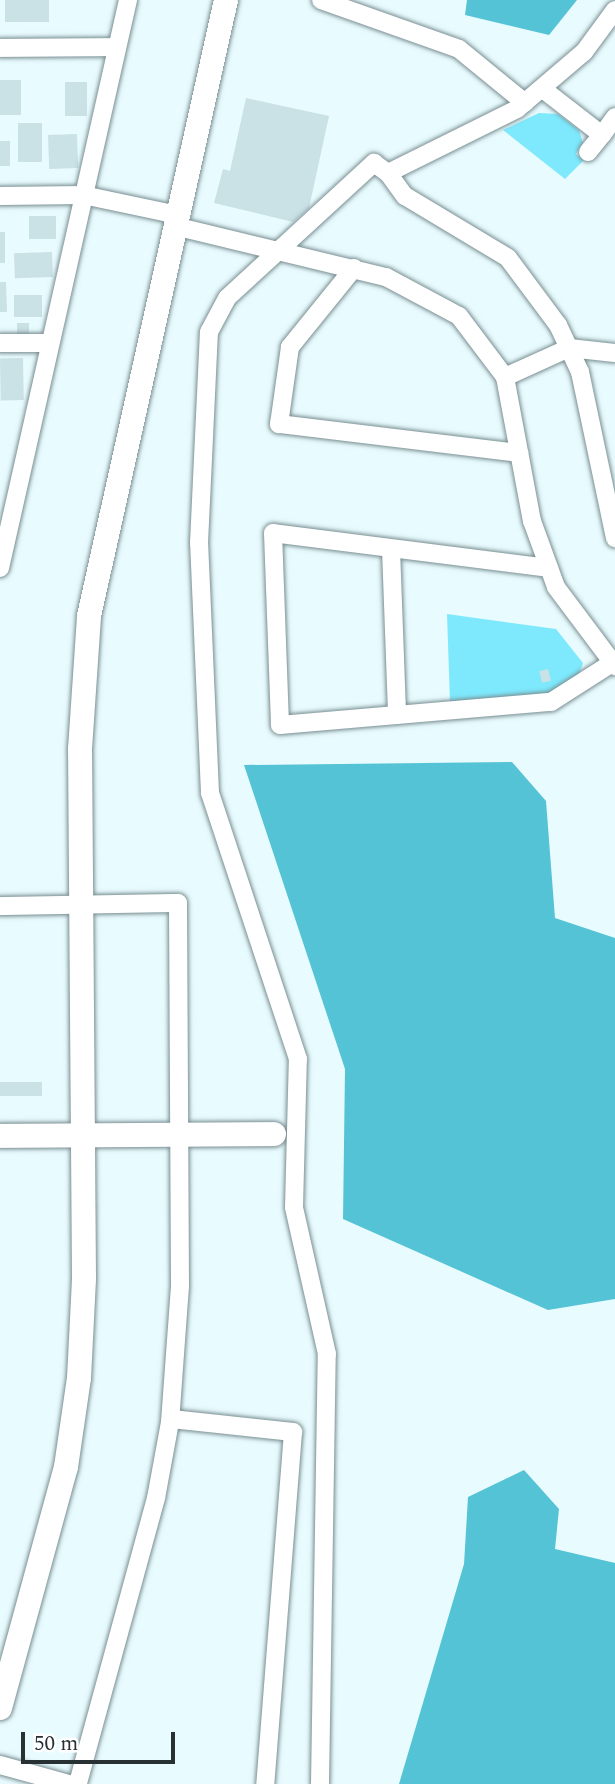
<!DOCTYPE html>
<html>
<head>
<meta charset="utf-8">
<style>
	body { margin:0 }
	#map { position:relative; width:615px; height:1784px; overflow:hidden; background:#e8fbfe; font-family:Spectral,serif }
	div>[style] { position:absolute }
	.green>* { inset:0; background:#7ee9fd }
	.forest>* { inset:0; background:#55c3d6 }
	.building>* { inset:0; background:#cae1e5; transform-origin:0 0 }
	.roads { filter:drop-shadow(0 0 2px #798e92) drop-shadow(0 0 2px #798e92) }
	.street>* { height:18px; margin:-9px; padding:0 9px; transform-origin:9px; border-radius:9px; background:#fff }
	.secondary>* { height:24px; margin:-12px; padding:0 12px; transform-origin:12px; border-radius:12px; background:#fff }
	span { translate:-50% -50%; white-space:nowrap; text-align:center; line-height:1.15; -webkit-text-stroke:5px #fff; paint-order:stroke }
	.scale { position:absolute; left:21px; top:1732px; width:154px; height:32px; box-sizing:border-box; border:4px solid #273032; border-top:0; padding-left:9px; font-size:21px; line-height:24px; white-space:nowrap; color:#273032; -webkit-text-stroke:5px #fff; paint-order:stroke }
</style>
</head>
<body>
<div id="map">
	<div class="green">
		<div style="clip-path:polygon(539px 113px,558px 114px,579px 130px,583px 143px,576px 154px,584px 160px,565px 179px,503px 130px)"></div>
		<div style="clip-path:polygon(447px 614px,556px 629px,583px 663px,577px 680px,549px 696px,450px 702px)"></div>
	</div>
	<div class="forest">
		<div style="clip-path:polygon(467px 0,577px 0,549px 35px,465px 15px)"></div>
		<div style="clip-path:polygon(512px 762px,546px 801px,555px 918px,615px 938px,615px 1299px,548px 1310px,343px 1219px,345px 1069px,244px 765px)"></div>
		<div style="clip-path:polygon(524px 1470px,559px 1509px,555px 1549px,615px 1563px,615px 1784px,399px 1784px,464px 1564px,468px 1497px)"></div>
	</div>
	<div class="building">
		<div style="left:5px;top:0;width:44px;height:22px"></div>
		<div style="left:0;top:80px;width:21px;height:35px"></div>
		<div style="left:65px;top:82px;width:22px;height:34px"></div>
		<div style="clip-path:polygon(246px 98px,329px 116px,309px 208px,293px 222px,214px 203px,223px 169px,230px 171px)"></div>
		<div style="left:18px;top:123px;width:24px;height:39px"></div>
		<div style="left:77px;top:134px;width:34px;height:29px;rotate:88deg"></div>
		<div style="left:0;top:141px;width:10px;height:25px"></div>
		<div style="left:29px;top:216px;width:27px;height:23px"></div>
		<div style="left:0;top:232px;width:5px;height:31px"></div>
		<div style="left:52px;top:252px;width:25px;height:38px;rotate:88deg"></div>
		<div style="clip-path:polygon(0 282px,6px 282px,7px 312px,0 312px)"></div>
		<div style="left:42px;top:295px;width:22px;height:28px;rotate:90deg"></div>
		<div style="left:17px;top:323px;width:12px;height:14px"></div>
		<div style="left:23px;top:358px;width:42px;height:23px;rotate:89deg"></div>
		<div style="left:548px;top:669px;width:12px;height:9px;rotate:76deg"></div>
		<div style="left:42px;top:1082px;width:14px;height:42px;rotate:90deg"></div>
	</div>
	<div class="roads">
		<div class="street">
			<div style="left:321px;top:0;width:146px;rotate:19.5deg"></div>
			<div style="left:459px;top:49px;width:85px;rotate:39.3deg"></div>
			<div style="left:0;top:48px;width:117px;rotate:-0.5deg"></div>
			<div style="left:544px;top:90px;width:73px;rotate:37.8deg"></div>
			<div style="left:602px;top:135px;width:22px;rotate:-54deg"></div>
			<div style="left:588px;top:152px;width:22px;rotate:-51deg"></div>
			<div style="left:388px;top:173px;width:29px;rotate:54deg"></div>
			<div style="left:405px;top:196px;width:120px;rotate:31deg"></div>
			<div style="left:508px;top:258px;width:84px;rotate:53.3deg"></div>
			<div style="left:558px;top:325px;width:52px;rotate:64.9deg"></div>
			<div style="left:580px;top:372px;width:170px;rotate:78.1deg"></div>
			<div style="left:0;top:196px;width:83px;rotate:-0.7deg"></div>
			<div style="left:83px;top:195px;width:97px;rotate:11.9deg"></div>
			<div style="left:175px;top:226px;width:217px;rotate:13.6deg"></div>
			<div style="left:386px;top:277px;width:83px;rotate:28.1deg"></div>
			<div style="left:459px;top:316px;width:76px;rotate:53deg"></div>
			<div style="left:505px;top:377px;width:147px;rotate:79.4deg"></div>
			<div style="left:532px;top:521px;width:70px;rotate:70deg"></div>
			<div style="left:556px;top:587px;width:99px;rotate:53.2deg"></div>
			<div style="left:354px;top:268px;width:102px;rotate:129deg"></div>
			<div style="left:290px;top:347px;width:78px;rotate:98.1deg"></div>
			<div style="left:279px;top:424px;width:242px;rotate:6.9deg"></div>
			<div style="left:0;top:343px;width:49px"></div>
			<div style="left:505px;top:377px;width:70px;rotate:-24.4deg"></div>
			<div style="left:569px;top:348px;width:46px;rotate:6.2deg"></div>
			<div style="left:391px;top:549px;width:166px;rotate:87.9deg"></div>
			<div style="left:0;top:568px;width:582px;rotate:-77.3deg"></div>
			<div style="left:549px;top:568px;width:278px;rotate:-172.8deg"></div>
			<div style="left:273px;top:533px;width:192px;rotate:87.9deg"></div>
			<div style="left:280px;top:725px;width:272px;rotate:-4.9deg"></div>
			<div style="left:551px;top:702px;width:72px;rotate:-32.6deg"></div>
			<div style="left:0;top:906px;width:178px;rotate:-1deg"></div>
			<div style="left:178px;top:903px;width:383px;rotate:89.7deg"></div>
			<div style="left:180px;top:1286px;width:136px;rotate:94.2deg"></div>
			<div style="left:170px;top:1422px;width:77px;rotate:100.4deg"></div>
			<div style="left:156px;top:1498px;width:296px;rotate:105.3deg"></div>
			<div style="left:171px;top:1419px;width:123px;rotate:6.1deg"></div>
			<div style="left:293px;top:1432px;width:353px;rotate:94.5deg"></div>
			<div style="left:0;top:1765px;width:72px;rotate:15.4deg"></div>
			<div style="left:320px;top:1784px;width:430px;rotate:-89.1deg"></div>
			<div style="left:327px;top:1354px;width:151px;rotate:-102.7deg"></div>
			<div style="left:294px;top:1207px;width:148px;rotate:-88.5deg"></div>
			<div style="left:298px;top:1059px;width:280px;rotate:-108.3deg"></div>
			<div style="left:210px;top:793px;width:250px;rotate:-92.5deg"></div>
			<div style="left:199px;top:543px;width:211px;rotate:-87.3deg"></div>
			<div style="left:209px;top:332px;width:38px;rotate:-62deg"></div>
			<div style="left:227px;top:298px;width:200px;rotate:-42.6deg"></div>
			<div style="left:374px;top:163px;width:17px;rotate:36deg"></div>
			<div style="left:388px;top:173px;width:144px;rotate:-26.4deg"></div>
			<div style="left:517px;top:109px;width:88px;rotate:-40.4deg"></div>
			<div style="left:584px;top:52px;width:52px;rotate:-53.6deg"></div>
		</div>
		<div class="secondary">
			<div style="left:0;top:1136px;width:274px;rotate:-0.4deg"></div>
			<div style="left:0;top:1708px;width:250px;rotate:-74.7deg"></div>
			<div style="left:66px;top:1467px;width:90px;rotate:-81.7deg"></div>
			<div style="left:79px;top:1378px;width:100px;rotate:-87.1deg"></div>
			<div style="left:84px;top:1278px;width:529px;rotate:-90.43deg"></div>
			<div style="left:80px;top:749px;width:133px;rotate:-86.1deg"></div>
			<div style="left:89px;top:616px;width:631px;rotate:-77.46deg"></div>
		</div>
	</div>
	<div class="scale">50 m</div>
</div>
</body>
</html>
